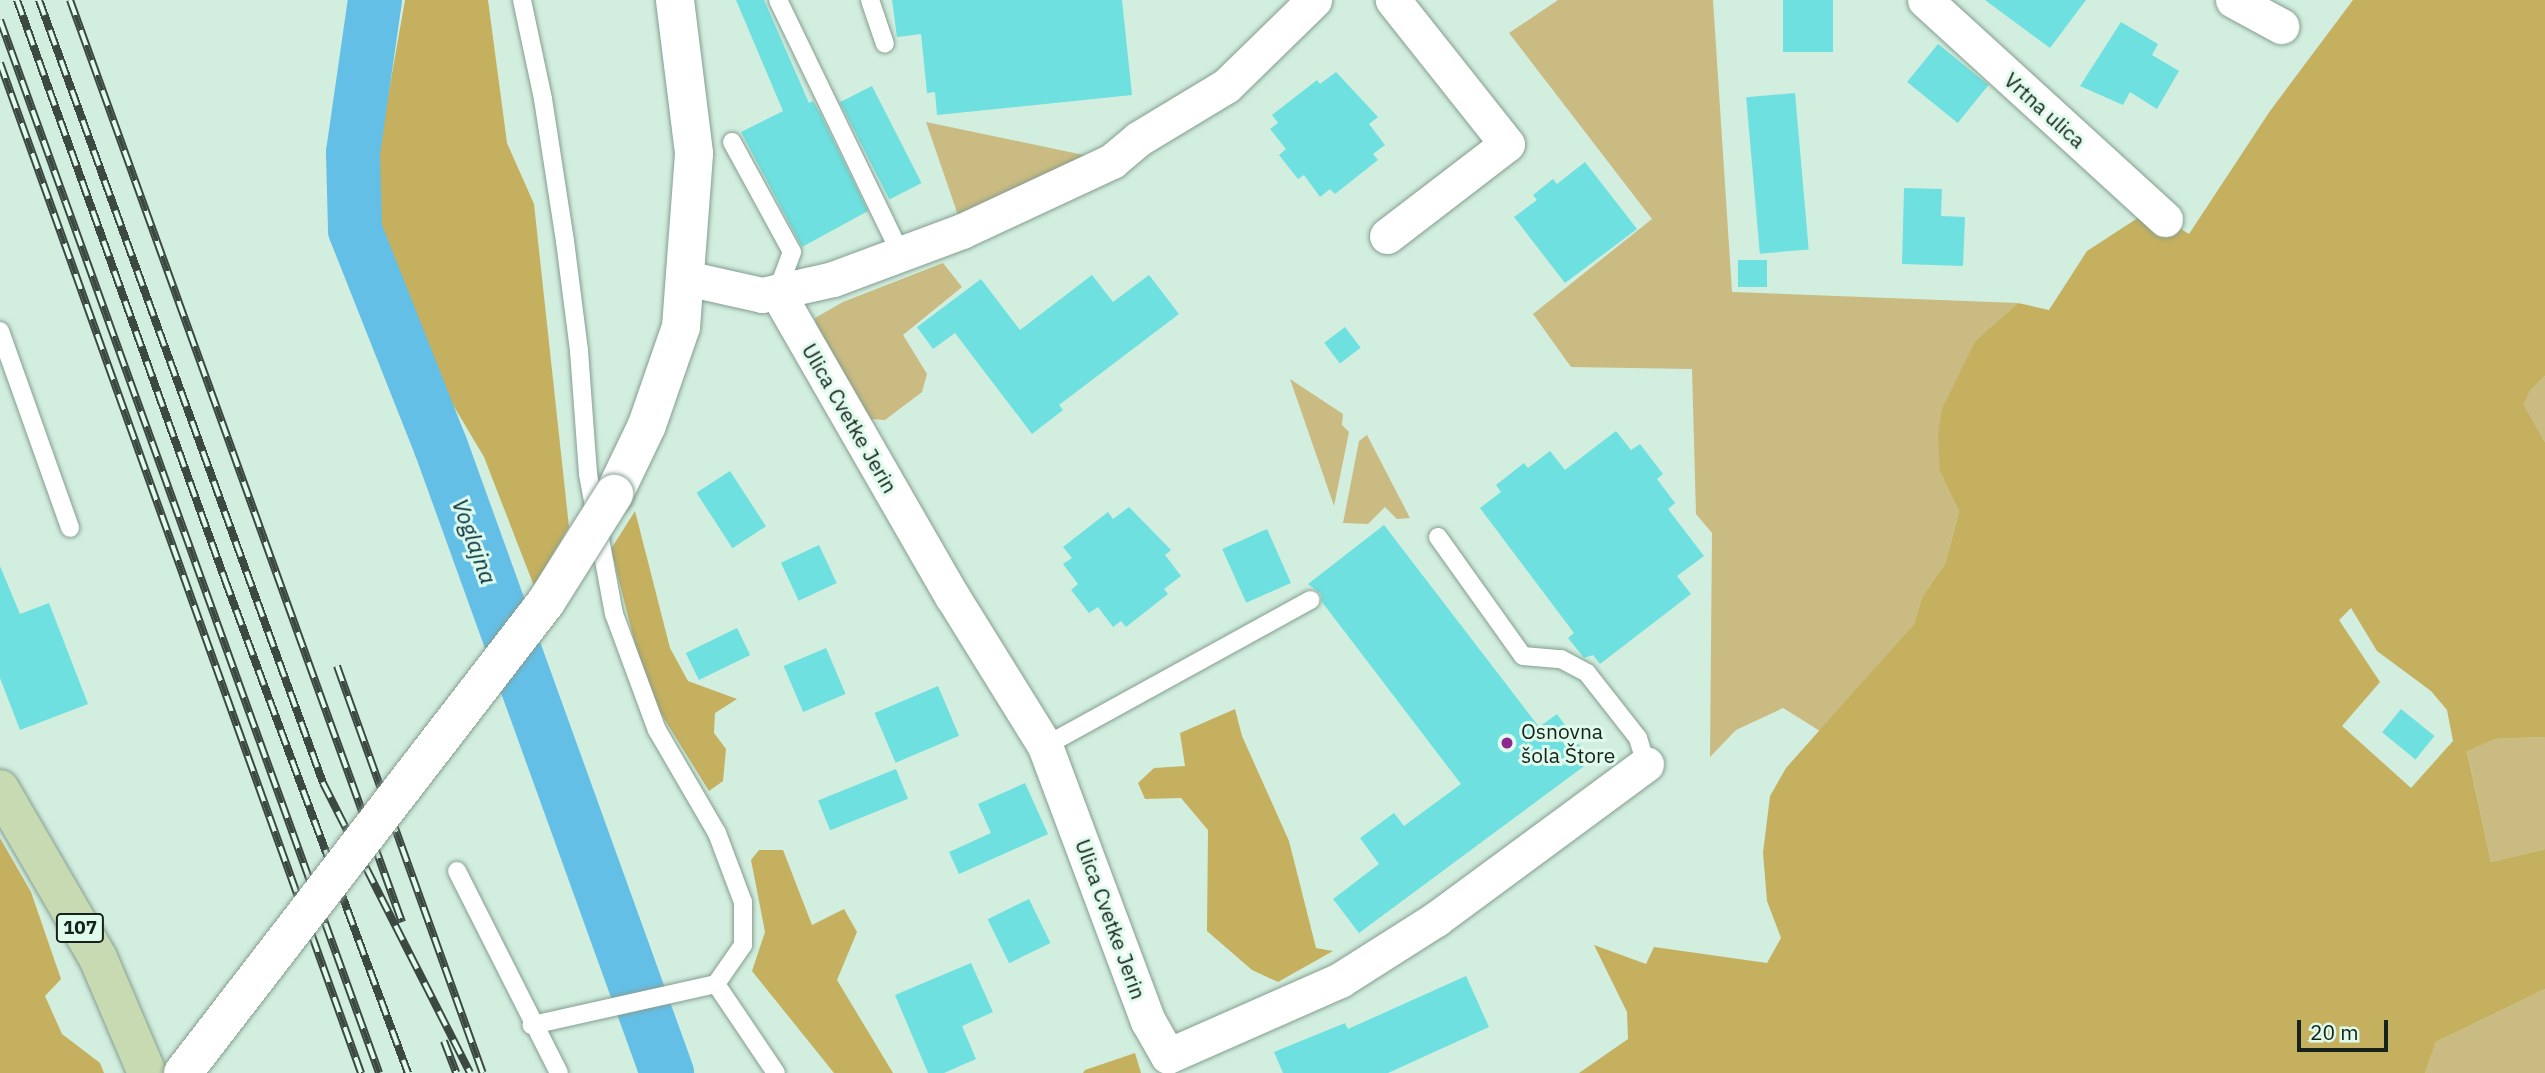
<!DOCTYPE html>
<html>
<head>
<meta charset="utf-8">
<style>
	body { margin:0 }
	#map { position:relative; width:2545px; height:1073px; overflow:hidden; background:#d2eedf; font-family:"IBM Plex Sans",sans-serif }
	div>[style] { position:absolute }
	.green>* { inset:0; background:#c9bb81 }
	.forest>* { inset:0; background:#c4b05f }
	.river>* { height:54px; margin:-27px; padding:0 27px; transform-origin:27px; border-radius:27px; background:#64bfe7 }
	.building>* { inset:0; background:#6ee0e0; transform-origin:0 0 }
	.roads { filter:drop-shadow(0 0 2px #849e90) drop-shadow(0 0 2px #849e90) }
	.service>* { height:18px; margin:-9px; padding:0 9px; transform-origin:9px; border-radius:9px; background:#fff }
	.minor>* { height:35px; margin:-17.5px; padding:0 17.5px; transform-origin:17.5px; border-radius:17.5px; background:#fff }
	.tertiary>* { height:38px; margin:-19px; padding:0 19px; transform-origin:19px; border-radius:19px; background:#fff }
	.primary>* { height:38px; margin:-19px; padding:0 19px; transform-origin:19px; border-radius:19px; background:#c8dab2 }
	.rail>* { height:8px; margin-top:-4px; transform-origin:0; background:repeating-linear-gradient(90deg,#dffbec 0 16px,#3b4942 0 32px); box-sizing:border-box; border-block:2px solid #3b4942 }
	.bridges { filter:drop-shadow(0 0 2px #849e90) drop-shadow(0 0 2px #849e90) }
	.tertiary-bridge>* { height:38px; margin:-19px; padding:0 19px; transform-origin:19px; border-radius:19px; background:#fff }
	.dots>* { width:19px; height:19px; translate:-50% -50%; box-sizing:border-box; border:4px solid #dffbec; border-radius:50% }
	span { translate:-50% -50%; white-space:nowrap; text-align:center; line-height:1.15; -webkit-text-stroke:6px #dffbec; paint-order:stroke }
	.shield-label span { padding:2px 5px; background:#dffbec; border:2px solid; border-radius:5px; -webkit-text-stroke-width:0 }
	.shield-label { font-size:19px; color:#17221c; font-weight:700 }
	.street-label { font-size:21px; color:#17221c }
	.poi-label { font-size:21px; color:#17221c }
	.left { translate:0 -50%; text-align:left }
	.water-label { font-size:23px; color:#032f3f; font-style:italic }
	.scale { position:absolute; left:2297px; top:1020px; width:91px; height:32px; box-sizing:border-box; border:4px solid #17221c; border-top:0; padding-left:9px; font-size:21px; line-height:24px; white-space:nowrap; color:#17221c; -webkit-text-stroke:5px #dffbec; paint-order:stroke }
</style>
</head>
<body>
<div id="map">
	<div class="green">
		<div style="clip-path:polygon(1558px 0,1713px 0,1732px 292px,2018px 303px,1976px 340px,1940px 472px,1959px 512px,1945px 564px,1922px 597px,1914px 624px,1820px 731px,1783px 708px,1736px 730px,1710px 757px,1712px 533px,1696px 514px,1692px 369px,1571px 367px,1533px 314px,1652px 219px,1509px 33px)"></div>
		<div style="clip-path:polygon(926px 122px,1112px 161px,959px 218px)"></div>
		<div style="clip-path:polygon(943px 263px,962px 287px,903px 335px,927px 374px,922px 392px,885px 420px,870px 419px,820px 348px,815px 318px,843px 302px)"></div>
		<div style="clip-path:polygon(2545px 376px,2545px 442px,2524px 405px,2530px 391px)"></div>
		<div style="clip-path:polygon(1290px 379px,1343px 414px,1342px 425px,1349px 432px,1334px 506px)"></div>
		<div style="clip-path:polygon(1367px 435px,1410px 518px,1397px 519px,1385px 507px,1368px 524px,1343px 523px,1359px 441px)"></div>
		<div style="clip-path:polygon(2545px 737px,2545px 849px,2491px 862px,2467px 750px,2495px 739px)"></div>
		<div style="clip-path:polygon(2545px 989px,2545px 1073px,2425px 1073px,2436px 1042px)"></div>
	</div>
	<div class="forest">
		<div style="clip-path:polygon(405px 0,488px 0,507px 143px,534px 204px,569px 527px,534px 586px,484px 457px,418px 346px,390px 276px,375px 210px,376px 164px)"></div>
		<div style="clip-path:polygon(evenodd,2353px 0,2545px 0,2545px 376px,2530px 391px,2524px 405px,2545px 442px,2545px 737px,2495px 739px,2467px 751px,2491px 862px,2545px 849px,2545px 989px,2436px 1042px,2425px 1073px,1579px 1073px,1628px 1039px,1627px 1012px,1594px 945px,1646px 964px,1654px 947px,1767px 963px,1781px 938px,1767px 901px,1763px 853px,1770px 796px,1786px 768px,1914px 624px,1922px 597px,1945px 564px,1959px 512px,1940px 472px,1938px 435px,1942px 409px,1976px 340px,2018px 303px,2049px 310px,2087px 251px,2144px 214px,2165px 219px,2189px 234px,2270px 111px,2353px 0,2351px 608px,2377px 651px,2431px 691px,2447px 710px,2453px 741px,2411px 788px,2342px 726px,2380px 682px,2339px 620px,2351px 608px)"></div>
		<div style="clip-path:polygon(635px 511px,670px 648px,688px 681px,737px 699px,715px 713px,714px 733px,726px 749px,723px 781px,709px 791px,647px 691px,611px 549px)"></div>
		<div style="clip-path:polygon(1235px 709px,1242px 736px,1289px 841px,1316px 948px,1333px 951px,1278px 982px,1252px 970px,1207px 931px,1208px 830px,1181px 798px,1145px 799px,1138px 783px,1154px 768px,1185px 766px,1180px 733px)"></div>
		<div style="clip-path:polygon(0 838px,31px 892px,61px 979px,45px 996px,62px 1034px,100px 1063px,104px 1073px,0 1073px)"></div>
		<div style="clip-path:polygon(759px 850px,783px 850px,812px 925px,844px 909px,857px 932px,837px 980px,893px 1073px,834px 1073px,752px 971px,765px 932px,751px 860px)"></div>
		<div style="clip-path:polygon(1135px 1053px,1141px 1073px,1083px 1073px,1085px 1070px)"></div>
	</div>
	<div class="river">
		<div style="left:375px;top:0;width:155px;rotate:98.2deg"></div>
		<div style="left:353px;top:153px;width:77px;rotate:88.5deg"></div>
		<div style="left:355px;top:230px;width:233px;rotate:68.4deg"></div>
		<div style="left:441px;top:447px;width:666px;rotate:70.15deg"></div>
	</div>
	<div class="building">
		<div style="clip-path:polygon(736px 0,764px 0,809px 103px,813px 101px,820px 113px,868px 211px,802px 247px,741px 132px,783px 111px)"></div>
		<div style="clip-path:polygon(892px 0,1122px 0,1132px 95px,937px 115px,935px 92px,927px 93px,921px 34px,897px 37px)"></div>
		<div style="left:1783px;top:0;width:50px;height:52px"></div>
		<div style="clip-path:polygon(1985px 0,2086px 0,2050px 48px)"></div>
		<div style="clip-path:polygon(2121px 22px,2158px 44px,2152px 55px,2179px 71px,2157px 109px,2130px 92px,2123px 105px,2080px 86px)"></div>
		<div style="left:1938px;top:44px;width:65px;height:49px;rotate:39deg"></div>
		<div style="clip-path:polygon(1336px 72px,1378px 117px,1369px 124px,1385px 145px,1373px 154px,1378px 160px,1335px 194px,1330px 189px,1320px 197px,1304px 175px,1298px 179px,1279px 155px,1286px 149px,1270px 129px,1278px 123px,1272px 115px,1317px 80px,1320px 84px)"></div>
		<div style="left:872px;top:86px;width:109px;height:36px;rotate:63deg"></div>
		<div style="left:1795px;top:93px;width:157px;height:49px;rotate:85deg"></div>
		<div style="clip-path:polygon(1585px 162px,1637px 229px,1565px 283px,1514px 217px,1537px 200px,1533px 195px,1553px 179px,1557px 184px)"></div>
		<div style="clip-path:polygon(1904px 188px,1942px 189px,1941px 216px,1965px 217px,1963px 266px,1902px 264px)"></div>
		<div style="left:1767px;top:260px;width:27px;height:29px;rotate:90deg"></div>
		<div style="clip-path:polygon(1092px 275px,1113px 302px,1149px 275px,1179px 314px,1059px 405px,1063px 410px,1032px 434px,955px 333px,933px 349px,917px 327px,981px 279px,1020px 330px)"></div>
		<div style="left:1345px;top:327px;width:26px;height:26px;rotate:53deg"></div>
		<div style="clip-path:polygon(1616px 431px,1631px 450px,1640px 444px,1663px 474px,1657px 479px,1675px 503px,1668px 509px,1704px 556px,1677px 576px,1691px 594px,1600px 664px,1593px 655px,1584px 658px,1568px 638px,1574px 633px,1480px 508px,1501px 492px,1496px 485px,1524px 463px,1528px 468px,1550px 451px,1565px 470px)"></div>
		<div style="left:730px;top:471px;width:66px;height:40px;rotate:57deg"></div>
		<div style="clip-path:polygon(1129px 507px,1171px 550px,1165px 555px,1181px 576px,1164px 589px,1168px 594px,1126px 627px,1121px 621px,1113px 627px,1098px 607px,1089px 613px,1071px 590px,1078px 584px,1063px 564px,1072px 558px,1063px 547px,1108px 512px,1113px 519px)"></div>
		<div style="clip-path:polygon(1384px 525px,1539px 727px,1557px 714px,1591px 761px,1359px 933px,1333px 899px,1379px 864px,1360px 838px,1394px 813px,1404px 826px,1461px 784px,1322px 602px,1321px 594px,1308px 584px)"></div>
		<div style="left:1267px;top:529px;width:59px;height:49px;rotate:66deg"></div>
		<div style="left:819px;top:545px;width:42px;height:42px;rotate:65deg"></div>
		<div style="clip-path:polygon(0 566px,20px 614px,49px 603px,88px 704px,20px 730px,0 678px)"></div>
		<div style="left:737px;top:628px;width:30px;height:57px;rotate:64deg"></div>
		<div style="left:826px;top:648px;width:50px;height:46px;rotate:67deg"></div>
		<div style="left:938px;top:686px;width:54px;height:69px;rotate:67deg"></div>
		<div style="left:2401px;top:709px;width:43px;height:30px;rotate:39deg"></div>
		<div style="left:896px;top:769px;width:32px;height:84px;rotate:68deg"></div>
		<div style="clip-path:polygon(1025px 783px,1048px 834px,959px 874px,949px 852px,991px 833px,978px 804px)"></div>
		<div style="left:1029px;top:899px;width:49px;height:46px;rotate:64deg"></div>
		<div style="clip-path:polygon(971px 963px,993px 1012px,962px 1026px,976px 1059px,944px 1073px,928px 1073px,895px 995px)"></div>
		<div style="clip-path:polygon(1466px 976px,1489px 1027px,1388px 1073px,1283px 1073px,1274px 1052px,1345px 1023px,1348px 1029px)"></div>
	</div>
	<div class="roads">
		<div class="service">
			<div style="left:522px;top:0;width:101px;rotate:78deg"></div>
			<div style="left:543px;top:99px;width:144px;rotate:81.2deg"></div>
			<div style="left:565px;top:241px;width:111px;rotate:82.7deg"></div>
			<div style="left:579px;top:351px;width:123px;rotate:85.8deg"></div>
			<div style="left:588px;top:474px;width:142px;rotate:79.5deg"></div>
			<div style="left:614px;top:614px;width:124px;rotate:69.7deg"></div>
			<div style="left:657px;top:730px;width:119px;rotate:59.8deg"></div>
			<div style="left:717px;top:833px;width:74px;rotate:69.4deg"></div>
			<div style="left:743px;top:902px;width:43px;rotate:90deg"></div>
			<div style="left:743px;top:945px;width:47px;rotate:124.7deg"></div>
			<div style="left:716px;top:984px;width:189px;rotate:167.4deg"></div>
			<div style="left:778px;top:0;width:282px;rotate:64.2deg"></div>
			<div style="left:870px;top:0;width:46px;rotate:71.2deg"></div>
			<div style="left:732px;top:142px;width:125px;rotate:61.4deg"></div>
			<div style="left:792px;top:252px;width:43px;rotate:110.6deg"></div>
			<div style="left:0;top:331px;width:209px;rotate:70.4deg"></div>
			<div style="left:1438px;top:537px;width:146px;rotate:54.5deg"></div>
			<div style="left:1523px;top:656px;width:38px;rotate:5deg"></div>
			<div style="left:1561px;top:659px;width:30px;rotate:28deg"></div>
			<div style="left:1587px;top:673px;width:83px;rotate:51.9deg"></div>
			<div style="left:1638px;top:738px;width:27px;rotate:73deg"></div>
			<div style="left:1045px;top:746px;width:303px;rotate:-28.8deg"></div>
			<div style="left:457px;top:871px;width:226px;rotate:63.2deg"></div>
			<div style="left:716px;top:984px;width:107px;rotate:56deg"></div>
		</div>
		<div class="minor">
			<div style="left:1925px;top:0;width:325px;rotate:42.4deg"></div>
			<div style="left:2233px;top:0;width:55px;rotate:28.4deg"></div>
			<div style="left:1387px;top:236px;width:151px;rotate:-37.5deg"></div>
			<div style="left:1507px;top:144px;width:184px;rotate:-128.4deg"></div>
			<div style="left:686px;top:278px;width:78px;rotate:12.6deg"></div>
			<div style="left:762px;top:295px;width:73px;rotate:-12.7deg"></div>
			<div style="left:833px;top:279px;width:138px;rotate:-20.4deg"></div>
			<div style="left:962px;top:231px;width:166px;rotate:-25deg"></div>
			<div style="left:1112px;top:161px;width:34px;rotate:-40deg"></div>
			<div style="left:1138px;top:139px;width:103px;rotate:-31.1deg"></div>
			<div style="left:1226px;top:86px;width:123px;rotate:-44.3deg"></div>
			<div style="left:777px;top:292px;width:351px;rotate:60.1deg"></div>
			<div style="left:952px;top:596px;width:176px;rotate:58.2deg"></div>
			<div style="left:1045px;top:746px;width:294px;rotate:69.5deg"></div>
			<div style="left:1148px;top:1021px;width:40px;rotate:60.3deg"></div>
			<div style="left:1168px;top:1056px;width:188px;rotate:-23.8deg"></div>
			<div style="left:1340px;top:980px;width:114px;rotate:-32.4deg"></div>
			<div style="left:1436px;top:919px;width:261px;rotate:-36.4deg"></div>
		</div>
		<div class="tertiary">
			<div style="left:614px;top:494px;width:76px;rotate:-64.4deg"></div>
			<div style="left:647px;top:425px;width:104px;rotate:-70.9deg"></div>
			<div style="left:681px;top:327px;width:174px;rotate:-85.7deg"></div>
			<div style="left:694px;top:153px;width:154px;rotate:-97.1deg"></div>
		</div>
		<div class="primary">
			<div style="left:0;top:789px;width:195px;rotate:59.9deg"></div>
			<div style="left:98px;top:958px;width:125px;rotate:66.9deg"></div>
		</div>
	</div>
	<div class="rail">
		<div style="left:17px;top:0;width:616px;rotate:70.27deg"></div>
		<div style="left:225px;top:580px;width:526px;rotate:69.64deg"></div>
		<div style="left:39px;top:0;width:833px;rotate:70.06deg"></div>
		<div style="left:323px;top:783px;width:325px;rotate:63.1deg"></div>
		<div style="left:70px;top:0;width:980px;rotate:70.2deg"></div>
		<div style="left:0;top:20px;width:1119px;rotate:70.2deg"></div>
		<div style="left:0;top:63px;width:1073px;rotate:70.33deg"></div>
		<div style="left:337px;top:666px;width:432px;rotate:70.3deg"></div>
		<div style="left:444px;top:1041px;width:34px;rotate:69deg"></div>
	</div>
	<div class="bridges">
		<div class="tertiary-bridge">
			<div style="left:183px;top:1073px;width:595px;rotate:-52.38deg"></div>
			<div style="left:546px;top:602px;width:128px;rotate:-57.8deg"></div>
		</div>
	</div>
	<div class="dots">
		<div style="left:1507px;top:743px;background:#8e288e"></div>
	</div>
	<div class="shield-label">
		<span style="left:80px;top:928px">107</span>
	</div>
	<div class="street-label">
		<span style="left:2045px;top:110px;rotate:42deg">Vrtna ulica</span>
		<span style="left:850px;top:418px;rotate:60deg">Ulica Cvetke Jerin</span>
		<span style="left:1111px;top:919px;rotate:70deg">Ulica Cvetke Jerin</span>
	</div>
	<div class="poi-label">
		<span class="left" style="left:1521px;top:743px">Osnovna<br>šola Štore</span>
	</div>
	<div class="water-label">
		<span style="left:475px;top:541px;rotate:70deg">Voglajna</span>
	</div>
	<div class="scale">20 m</div>
</div>
</body>
</html>
